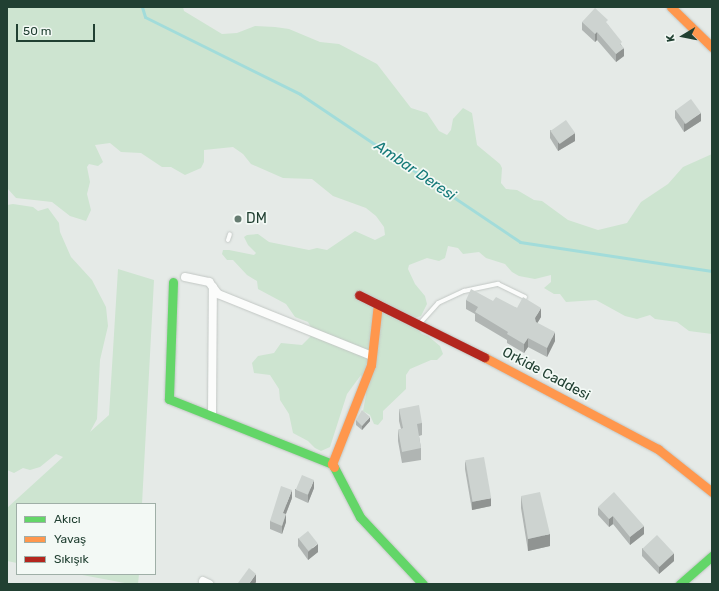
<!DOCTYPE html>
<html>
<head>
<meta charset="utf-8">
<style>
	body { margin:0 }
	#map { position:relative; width:719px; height:591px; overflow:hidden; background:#e5eae7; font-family:Rubik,sans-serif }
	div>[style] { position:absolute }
	.green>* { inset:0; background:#cde4d0 }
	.stream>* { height:3px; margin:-1.5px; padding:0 1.5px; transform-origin:1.5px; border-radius:1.5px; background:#a2dcda }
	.roads { filter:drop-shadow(0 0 1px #c2c7c4) drop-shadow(0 0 1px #c2c7c4) }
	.lane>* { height:4px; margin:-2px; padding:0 2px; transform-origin:2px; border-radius:2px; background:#fbfcfb }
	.street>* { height:8px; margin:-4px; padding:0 4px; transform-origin:4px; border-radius:4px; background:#fbfcfb }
	.fast>* { height:9px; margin:-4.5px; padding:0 4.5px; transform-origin:4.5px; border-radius:4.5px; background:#63d668 }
	.slow>* { height:9px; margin:-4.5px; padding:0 4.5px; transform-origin:4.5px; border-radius:4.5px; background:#ff974d }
	.jam>* { height:9px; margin:-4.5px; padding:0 4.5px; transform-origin:4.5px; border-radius:4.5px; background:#b3261e }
	.wall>* { inset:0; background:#b0b5b3 }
	.shaded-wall>* { inset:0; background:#909492 }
	.building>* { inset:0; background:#cdd3d0; transform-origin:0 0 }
	.dots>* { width:11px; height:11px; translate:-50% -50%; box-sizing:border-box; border:2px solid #f3f9f5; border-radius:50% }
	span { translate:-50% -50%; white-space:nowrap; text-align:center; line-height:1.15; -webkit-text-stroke:3.5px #f3f9f5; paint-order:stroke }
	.poi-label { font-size:14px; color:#214032 }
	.left { translate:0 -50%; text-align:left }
	.street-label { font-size:14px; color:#214032 }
	.water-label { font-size:15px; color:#167a79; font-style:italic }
	.frame { position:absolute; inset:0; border:8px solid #214032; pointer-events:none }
	.legend { position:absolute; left:16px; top:503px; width:140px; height:72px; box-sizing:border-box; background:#f3f9f5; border:1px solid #9fafa7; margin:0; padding:5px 7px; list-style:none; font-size:12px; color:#214032 }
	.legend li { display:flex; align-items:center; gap:8px; height:20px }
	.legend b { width:20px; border:1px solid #9fafa7 }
	.north { position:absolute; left:663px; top:16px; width:40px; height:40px; -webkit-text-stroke:3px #f3f9f5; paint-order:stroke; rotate:260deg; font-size:11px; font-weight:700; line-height:16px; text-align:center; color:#214032 }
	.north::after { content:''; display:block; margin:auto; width:14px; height:18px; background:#214032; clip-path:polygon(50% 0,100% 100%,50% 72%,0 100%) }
	.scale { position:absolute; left:16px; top:24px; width:79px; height:18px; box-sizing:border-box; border:2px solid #214032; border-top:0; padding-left:5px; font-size:12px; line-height:14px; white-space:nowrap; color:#214032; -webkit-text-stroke:3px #f3f9f5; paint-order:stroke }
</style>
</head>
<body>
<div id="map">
	<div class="green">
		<div style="clip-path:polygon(7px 7px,183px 7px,184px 11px,222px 34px,237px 33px,255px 26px,275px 27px,289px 29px,320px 42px,339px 44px,377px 64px,411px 108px,427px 113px,439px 131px,447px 135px,451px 130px,453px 119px,463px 108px,472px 113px,477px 145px,500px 164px,502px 168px,501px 183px,506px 189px,517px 190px,534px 200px,542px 201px,568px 220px,598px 230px,627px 223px,641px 202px,668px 184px,683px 167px,712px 154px,712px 334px,689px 331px,677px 322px,655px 319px,650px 315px,637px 319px,625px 316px,596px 300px,566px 302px,560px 294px,554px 294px,544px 288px,551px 282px,551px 275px,535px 279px,519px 276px,512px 272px,505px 264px,486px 258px,479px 252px,463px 254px,458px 248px,448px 246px,445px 258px,439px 261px,427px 258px,409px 265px,408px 269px,415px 284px,425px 296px,427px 304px,421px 316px,409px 320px,422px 334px,428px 336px,440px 346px,443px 354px,437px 360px,431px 360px,410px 369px,406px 375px,406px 389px,383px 411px,383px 419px,378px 425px,374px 424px,370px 415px,363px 411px,366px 395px,361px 375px,347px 394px,330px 447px,321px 451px,315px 448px,308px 441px,293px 433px,289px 414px,280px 400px,279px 389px,270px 375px,254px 373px,252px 363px,258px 356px,274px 353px,281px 343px,302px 345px,310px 337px,312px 329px,308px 322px,295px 317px,286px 304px,258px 289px,257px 281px,247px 275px,233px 260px,227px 260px,222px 254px,223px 250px,229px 250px,254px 255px,256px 253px,248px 245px,244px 237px,247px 235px,258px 234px,269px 242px,309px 250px,317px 248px,327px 250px,355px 231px,375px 240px,385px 235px,384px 227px,376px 216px,366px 208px,333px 196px,312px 179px,283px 178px,251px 164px,243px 154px,233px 147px,204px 150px,204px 162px,201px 168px,185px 175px,171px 167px,162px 167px,141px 153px,121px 152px,110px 143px,95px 145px,103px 162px,98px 166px,89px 164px,87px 167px,90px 182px,87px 194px,91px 210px,86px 221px,70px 216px,52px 202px,16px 198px,7px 188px)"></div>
		<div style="clip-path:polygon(13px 204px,33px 207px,38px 211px,48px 208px,59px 223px,60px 232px,71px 257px,92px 280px,106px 307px,108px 326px,100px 360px,97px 419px,90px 432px,109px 415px,118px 269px,154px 280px,142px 504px,17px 504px,17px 563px,7px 561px,7px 508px,63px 457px,56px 454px,40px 467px,30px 470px,23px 468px,14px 473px,7px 470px,7px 205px)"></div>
		<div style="clip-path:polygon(77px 574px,139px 574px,138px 584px,130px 584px)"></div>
	</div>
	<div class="stream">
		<div style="left:142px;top:7px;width:10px;rotate:73deg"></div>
		<div style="left:145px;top:17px;width:173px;rotate:26.4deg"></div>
		<div style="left:300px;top:94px;width:265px;rotate:33.9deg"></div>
		<div style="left:520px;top:242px;width:194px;rotate:8.6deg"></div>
	</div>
	<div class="roads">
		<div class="lane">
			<div style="left:228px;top:240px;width:6px;rotate:-72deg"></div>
			<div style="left:422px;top:321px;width:24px;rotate:-48deg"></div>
			<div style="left:438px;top:303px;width:29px;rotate:-25deg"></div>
			<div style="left:464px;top:291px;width:35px;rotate:-12deg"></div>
			<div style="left:498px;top:284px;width:30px;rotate:26deg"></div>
		</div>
		<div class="street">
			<div style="left:185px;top:277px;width:25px;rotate:12deg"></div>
			<div style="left:209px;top:282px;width:15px;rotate:53deg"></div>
			<div style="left:218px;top:294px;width:166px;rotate:21.9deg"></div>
			<div style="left:212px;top:416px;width:129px;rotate:-89.6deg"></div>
			<div style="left:203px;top:581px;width:7px;rotate:27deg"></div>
		</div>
		<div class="fast">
			<div style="left:173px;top:282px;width:117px;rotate:92deg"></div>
			<div style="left:169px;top:399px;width:175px;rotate:21.7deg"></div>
			<div style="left:334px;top:467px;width:56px;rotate:62.5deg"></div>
			<div style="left:360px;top:517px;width:92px;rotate:46.8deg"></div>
			<div style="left:680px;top:584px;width:43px;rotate:-41.2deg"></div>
		</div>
		<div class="slow">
			<div style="left:671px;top:7px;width:57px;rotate:44.3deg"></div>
			<div style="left:484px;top:357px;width:197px;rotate:27.9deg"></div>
			<div style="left:658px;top:449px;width:69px;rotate:38.5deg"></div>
			<div style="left:334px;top:467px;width:4px;rotate:-124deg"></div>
			<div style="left:332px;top:464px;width:106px;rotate:-68.5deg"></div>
			<div style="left:371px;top:365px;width:61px;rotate:-83.5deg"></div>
		</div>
		<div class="jam">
			<div style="left:359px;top:295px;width:140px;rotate:26.4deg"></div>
		</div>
	</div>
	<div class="wall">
		<div style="clip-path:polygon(582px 22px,608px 25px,622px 46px,624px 56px,616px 62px,597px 40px,595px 42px,582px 30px)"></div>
		<div style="clip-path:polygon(675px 110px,701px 121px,684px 132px,675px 118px)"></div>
		<div style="clip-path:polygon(550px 130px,575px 141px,558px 151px,550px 138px)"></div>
		<div style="clip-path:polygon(466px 300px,493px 301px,517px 308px,541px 317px,537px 323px,555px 341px,547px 357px,528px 347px,524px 353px,507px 343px,507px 340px,475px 321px,475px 314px,466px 309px)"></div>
		<div style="clip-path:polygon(399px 409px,422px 423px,422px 435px,419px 436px,421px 448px,421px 460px,402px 463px,398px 441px,398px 430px,401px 429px,399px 421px)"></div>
		<div style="clip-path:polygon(356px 420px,370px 421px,362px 430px,356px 425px)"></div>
		<div style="clip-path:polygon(465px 461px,491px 506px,472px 510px,465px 469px)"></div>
		<div style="clip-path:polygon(314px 488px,308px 503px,295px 497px,295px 489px)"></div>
		<div style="clip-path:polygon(521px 496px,550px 546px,528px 551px,521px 508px)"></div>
		<div style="clip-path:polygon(292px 498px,286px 514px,286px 522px,282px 534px,270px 529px,270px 521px)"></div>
		<div style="clip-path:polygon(598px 507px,644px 534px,630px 545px,613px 524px,609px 527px,598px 515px)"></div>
		<div style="clip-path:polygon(298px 538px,318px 552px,308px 560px,298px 546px)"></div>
		<div style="clip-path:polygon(642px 548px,674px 561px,659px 574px,642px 556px)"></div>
	</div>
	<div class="shaded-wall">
		<div style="clip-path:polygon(597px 32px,597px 40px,595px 42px,595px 34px)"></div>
		<div style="clip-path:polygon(624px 48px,624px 56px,616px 62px,616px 54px)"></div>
		<div style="clip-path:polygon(701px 113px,701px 121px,684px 132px,684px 124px)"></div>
		<div style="clip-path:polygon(575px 133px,575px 141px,558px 151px,558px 143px)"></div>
		<div style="clip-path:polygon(541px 308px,541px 317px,535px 327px,535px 318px)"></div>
		<div style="clip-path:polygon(555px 332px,555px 341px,547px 357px,547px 348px)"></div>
		<div style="clip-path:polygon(528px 338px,528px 347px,524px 353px,524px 344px)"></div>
		<div style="clip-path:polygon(370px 417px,370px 421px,362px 430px,362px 426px)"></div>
		<div style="clip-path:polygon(314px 480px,314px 488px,308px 503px,308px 495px)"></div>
		<div style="clip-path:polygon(292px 490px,292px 498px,283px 521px,283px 513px)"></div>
		<div style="clip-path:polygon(491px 498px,491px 506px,472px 510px,472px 502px)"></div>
		<div style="clip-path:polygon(286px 514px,286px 522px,282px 534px,282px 526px)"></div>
		<div style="clip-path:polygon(613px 516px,613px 524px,609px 527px,609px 519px)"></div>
		<div style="clip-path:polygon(644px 526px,644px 534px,630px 545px,630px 537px)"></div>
		<div style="clip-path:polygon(550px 534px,550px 546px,528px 551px,528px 539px)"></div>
		<div style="clip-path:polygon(318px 544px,318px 552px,308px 560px,308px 552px)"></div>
		<div style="clip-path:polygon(674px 553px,674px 561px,659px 574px,659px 566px)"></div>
		<div style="clip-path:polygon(256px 574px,256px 582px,255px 584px,249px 584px)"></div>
	</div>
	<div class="building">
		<div style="clip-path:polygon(595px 8px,608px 20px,606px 22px,622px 42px,620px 44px,624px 48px,616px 54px,597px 32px,595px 34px,582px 22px)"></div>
		<div style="left:691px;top:99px;width:17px;height:19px;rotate:54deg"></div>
		<div style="left:566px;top:120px;width:16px;height:19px;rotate:55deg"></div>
		<div style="clip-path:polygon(471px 289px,493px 301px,496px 297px,517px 308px,523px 297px,541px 308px,535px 318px,536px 322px,555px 332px,547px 348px,528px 338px,524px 344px,507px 334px,508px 332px,475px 312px,478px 307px,466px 300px)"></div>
		<div style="clip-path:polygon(419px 405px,422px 423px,417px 424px,421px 448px,402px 452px,398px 430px,403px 428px,399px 409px)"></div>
		<div style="clip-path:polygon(362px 410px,370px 417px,362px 426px,356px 420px)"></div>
		<div style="left:484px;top:457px;width:42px;height:19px;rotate:80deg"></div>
		<div style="left:302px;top:475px;width:13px;height:16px;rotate:23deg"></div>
		<div style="clip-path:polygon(281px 486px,292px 490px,283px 513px,286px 514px,282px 526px,270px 521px)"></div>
		<div style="clip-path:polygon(540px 492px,550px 534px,528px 539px,521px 496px)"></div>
		<div style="clip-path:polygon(614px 492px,644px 526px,630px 537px,613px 516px,609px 519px,598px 507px)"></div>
		<div style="left:308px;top:531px;width:16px;height:12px;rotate:52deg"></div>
		<div style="left:657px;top:535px;width:25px;height:20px;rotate:47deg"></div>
		<div style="clip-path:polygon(249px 568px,256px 574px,249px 584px,239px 584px,238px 583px)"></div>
	</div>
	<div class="dots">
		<div style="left:238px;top:219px;background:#667c71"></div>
	</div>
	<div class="poi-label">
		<span class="left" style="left:246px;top:219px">DM</span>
	</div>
	<div class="street-label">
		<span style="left:546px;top:374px;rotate:28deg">Orkide Caddesi</span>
	</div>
	<div class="water-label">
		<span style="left:415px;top:171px;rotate:34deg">Ambar Deresi</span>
	</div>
	<div class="frame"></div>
	<ul class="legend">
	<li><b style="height:5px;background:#63d668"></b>Akıcı</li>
	<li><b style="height:5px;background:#ff974d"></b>Yavaş</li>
	<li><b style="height:5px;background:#b3261e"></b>Sıkışık</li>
	</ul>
	<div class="north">K</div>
	<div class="scale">50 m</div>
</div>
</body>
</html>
